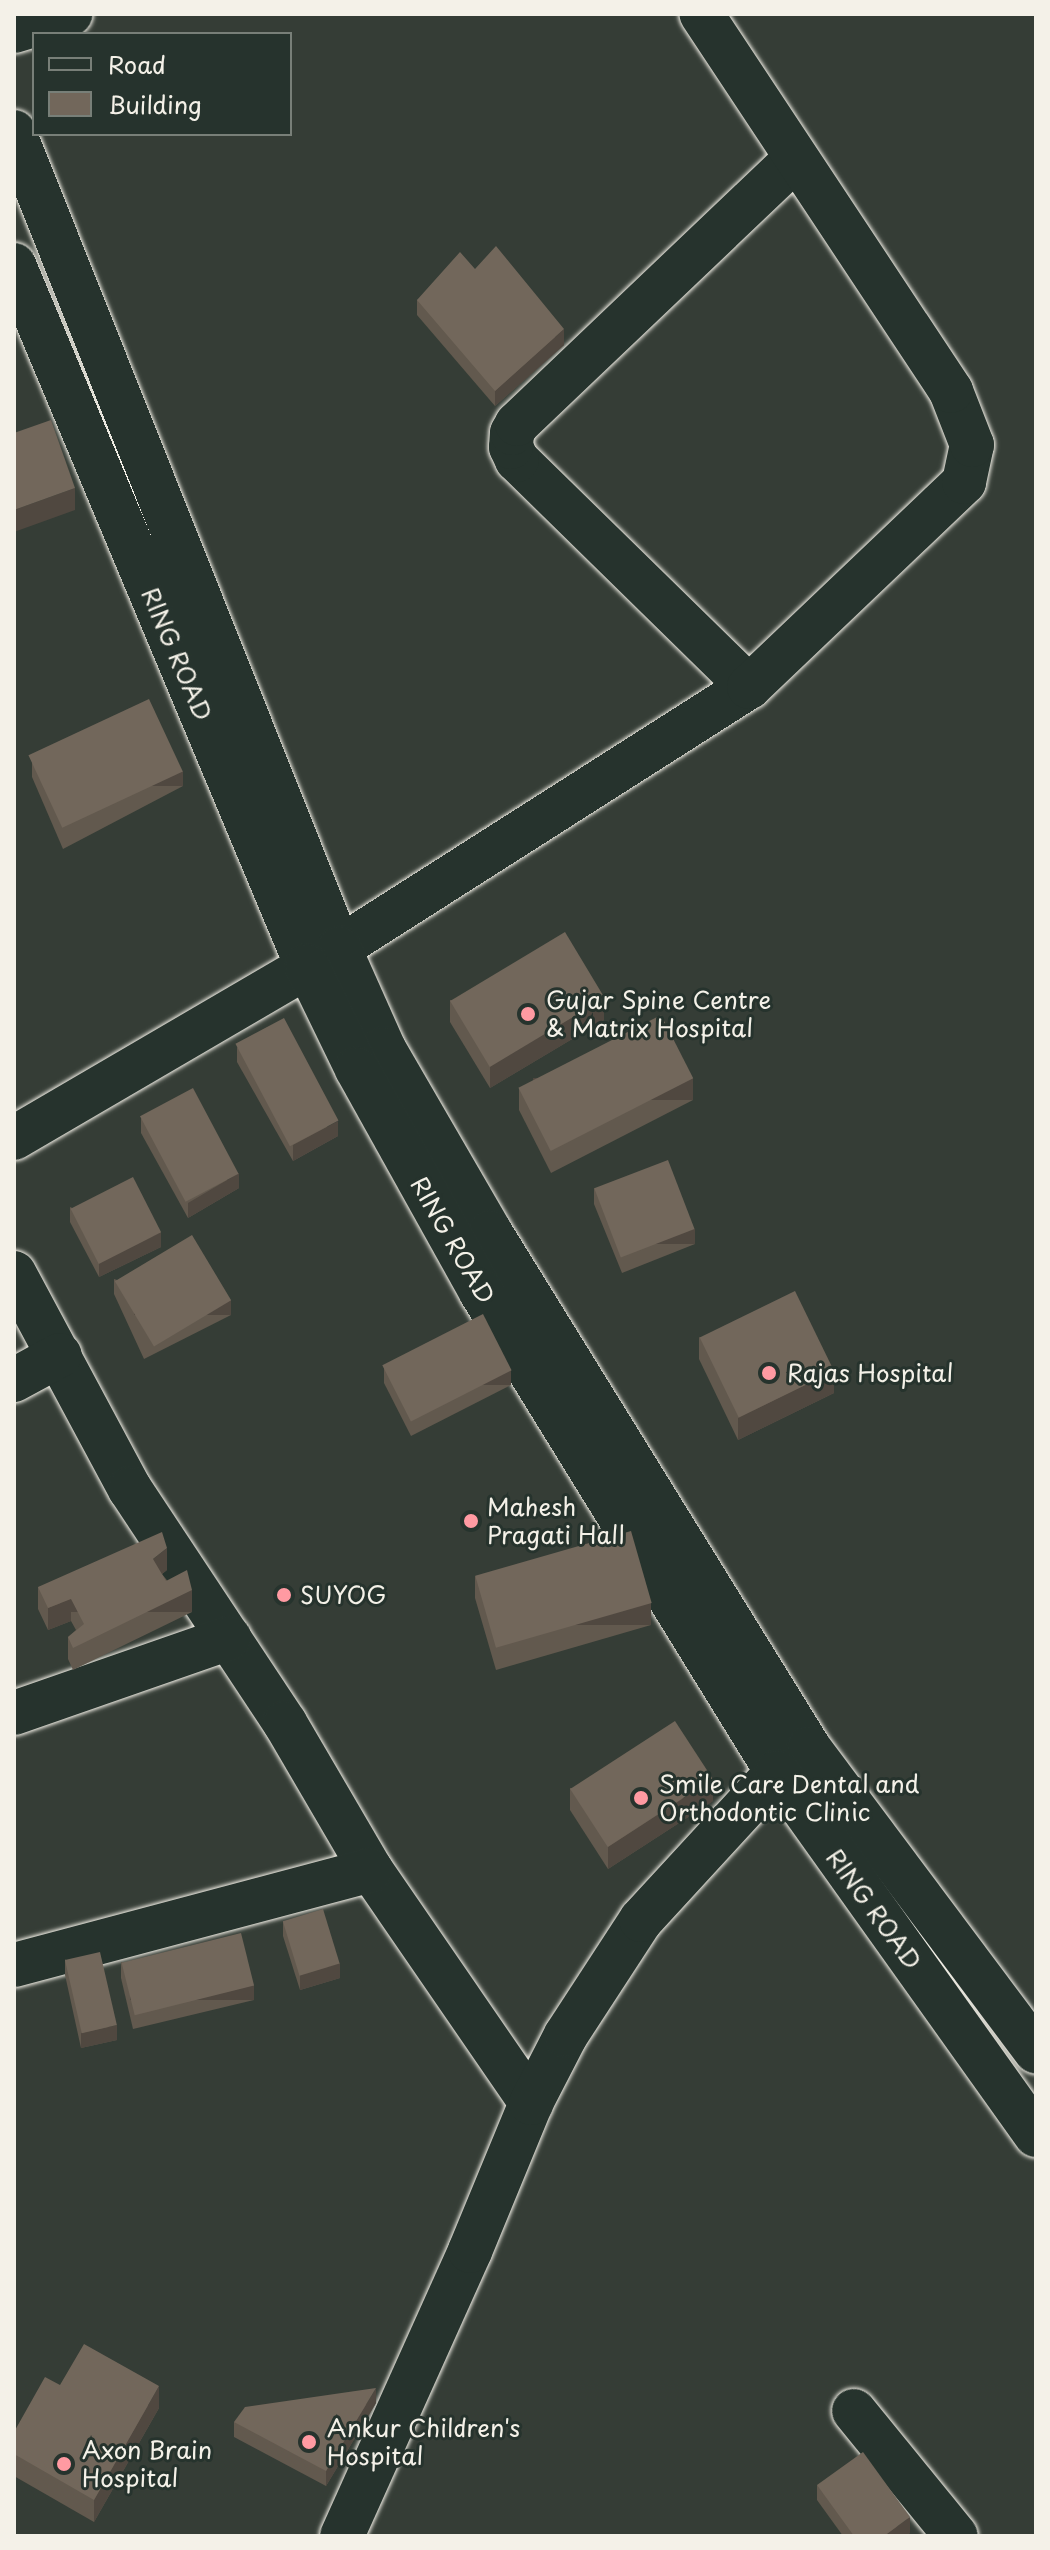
<!DOCTYPE html>
<html>
<head>
<meta charset="utf-8">
<style>
	body { margin:0 }
	#map { position:relative; width:1050px; height:2550px; overflow:hidden; background:#353d36; font-family:"Playpen Sans",sans-serif }
	div>[style] { position:absolute }
	.roads { filter:drop-shadow(0 0 2px #f4f1e8) drop-shadow(0 0 2px #f4f1e8) }
	.minor>* { height:44px; margin:-22px; padding:0 22px; transform-origin:22px; border-radius:22px; background:#26332d }
	.major>* { height:44px; margin:-22px; padding:0 22px; transform-origin:22px; border-radius:22px; background:#26332d }
	.wall>* { inset:0; background:#62594e }
	.shaded-wall>* { inset:0; background:#504840; transform-origin:0 0 }
	.building>* { inset:0; background:#72675b; transform-origin:0 0 }
	.dots>* { width:22px; height:22px; translate:-50% -50%; box-sizing:border-box; border:4px solid #26332d; border-radius:50% }
	span { translate:-50% -50%; white-space:nowrap; text-align:center; line-height:1.15; -webkit-text-stroke:6px #26332d; paint-order:stroke }
	.street-label { font-size:24px; color:#f4f1e8 }
	.poi-label { font-size:24px; color:#f4f1e8 }
	.left { translate:0 -50%; text-align:left }
	.frame { position:absolute; inset:0; border:16px solid #f4f1e8; pointer-events:none }
	.legend { position:absolute; left:32px; top:32px; width:260px; height:104px; box-sizing:border-box; background:#26332d; border:2px solid #787f78; margin:0; padding:10px 14px; list-style:none; font-size:24px; color:#f4f1e8 }
	.legend li { display:flex; align-items:center; gap:16px; height:40px }
	.legend b { width:40px; border:2px solid #787f78 }
</style>
</head>
<body>
<div id="map">
	<div class="roads">
		<div class="minor">
			<div style="left:14px;top:31px;width:59px;rotate:-16.9deg"></div>
			<div style="left:749px;top:687px;width:325px;rotate:-135.6deg"></div>
			<div style="left:517px;top:460px;width:14px;rotate:-115deg"></div>
			<div style="left:511px;top:447px;width:14px;rotate:-86deg"></div>
			<div style="left:512px;top:433px;width:10px;rotate:-61deg"></div>
			<div style="left:517px;top:424px;width:385px;rotate:-43.6deg"></div>
			<div style="left:14px;top:1138px;width:376px;rotate:-30.3deg"></div>
			<div style="left:339px;top:948px;width:486px;rotate:-32.5deg"></div>
			<div style="left:749px;top:687px;width:297px;rotate:-43.6deg"></div>
			<div style="left:964px;top:482px;width:38px;rotate:-78deg"></div>
			<div style="left:972px;top:445px;width:58px;rotate:-111.3deg"></div>
			<div style="left:951px;top:391px;width:452px;rotate:-123.5deg"></div>
			<div style="left:14px;top:1273px;width:245px;rotate:61.8deg"></div>
			<div style="left:130px;top:1489px;width:281px;rotate:56.5deg"></div>
			<div style="left:285px;top:1723px;width:170px;rotate:59.7deg"></div>
			<div style="left:371px;top:1870px;width:283px;rotate:55.5deg"></div>
			<div style="left:14px;top:1380px;width:52px;rotate:-28.5deg"></div>
			<div style="left:14px;top:1713px;width:228px;rotate:-19.2deg"></div>
			<div style="left:14px;top:1965px;width:369px;rotate:-14.9deg"></div>
			<div style="left:854px;top:2411px;width:161px;rotate:50.8deg"></div>
			<div style="left:342px;top:2536px;width:312px;rotate:-65.8deg"></div>
			<div style="left:470px;top:2251px;width:160px;rotate:-67.6deg"></div>
			<div style="left:531px;top:2103px;width:76px;rotate:-62.8deg"></div>
			<div style="left:566px;top:2035px;width:137px;rotate:-56.9deg"></div>
			<div style="left:641px;top:1920px;width:201px;rotate:-47.4deg"></div>
			<div style="left:777px;top:1772px;width:39px;rotate:-37deg"></div>
		</div>
		<div class="major">
			<div style="left:14px;top:132px;width:878px;rotate:68.28deg"></div>
			<div style="left:339px;top:948px;width:111px;rotate:66deg"></div>
			<div style="left:384px;top:1049px;width:211px;rotate:59.9deg"></div>
			<div style="left:490px;top:1232px;width:607px;rotate:58.27deg"></div>
			<div style="left:809px;top:1748px;width:379px;rotate:53.2deg"></div>
			<div style="left:14px;top:265px;width:760px;rotate:67.32deg"></div>
			<div style="left:307px;top:966px;width:114px;rotate:64.1deg"></div>
			<div style="left:357px;top:1069px;width:255px;rotate:60.9deg"></div>
			<div style="left:481px;top:1292px;width:564px;rotate:58.34deg"></div>
			<div style="left:777px;top:1772px;width:446px;rotate:54.5deg"></div>
		</div>
	</div>
	<div class="wall">
		<div style="clip-path:polygon(475px 269px,564px 345px,495px 406px,417px 315px,417px 300px)"></div>
		<div style="clip-path:polygon(32px 762px,183px 786px,63px 849px,32px 777px)"></div>
		<div style="clip-path:polygon(450px 1000px,604px 1020px,490px 1088px,450px 1022px)"></div>
		<div style="clip-path:polygon(237px 1047px,338px 1136px,293px 1161px,237px 1062px)"></div>
		<div style="clip-path:polygon(519px 1088px,693px 1100px,551px 1173px,519px 1110px)"></div>
		<div style="clip-path:polygon(141px 1118px,239px 1188px,188px 1218px,141px 1133px)"></div>
		<div style="clip-path:polygon(594px 1188px,695px 1244px,622px 1273px,594px 1204px)"></div>
		<div style="clip-path:polygon(70px 1207px,161px 1247px,99px 1277px,70px 1222px)"></div>
		<div style="clip-path:polygon(114px 1279px,231px 1315px,144px 1359px,114px 1294px)"></div>
		<div style="clip-path:polygon(699px 1337px,834px 1393px,738px 1440px,699px 1359px)"></div>
		<div style="clip-path:polygon(384px 1368px,511px 1385px,411px 1436px,384px 1383px)"></div>
		<div style="clip-path:polygon(167px 1570px,162px 1574px,192px 1612px,73px 1670px,68px 1659px,68px 1637px,76px 1630px,71px 1621px,48px 1630px,38px 1609px,38px 1587px)"></div>
		<div style="clip-path:polygon(475px 1576px,651px 1625px,496px 1670px,475px 1598px)"></div>
		<div style="clip-path:polygon(570px 1788px,713px 1801px,608px 1869px,570px 1810px)"></div>
		<div style="clip-path:polygon(283px 1921px,340px 1978px,300px 1990px,283px 1936px)"></div>
		<div style="clip-path:polygon(65px 1959px,117px 2040px,81px 2048px,65px 1975px)"></div>
		<div style="clip-path:polygon(121px 1962px,254px 2000px,133px 2029px,121px 1978px)"></div>
		<div style="clip-path:polygon(60px 2385px,159px 2408px,94px 2522px,14px 2476px,14px 2432px)"></div>
		<div style="clip-path:polygon(376px 2403px,326px 2486px,234px 2437px,234px 2422px)"></div>
		<div style="clip-path:polygon(817px 2485px,910px 2533px,905px 2536px,843px 2536px,817px 2500px)"></div>
	</div>
	<div class="shaded-wall">
		<div style="clip-path:polygon(564px 329px,564px 345px,495px 406px,495px 391px)"></div>
		<div style="clip-path:polygon(75px 488px,75px 510px,14px 532px,14px 510px)"></div>
		<div style="left:183px;top:771px;width:15px;height:136px;rotate:90deg"></div>
		<div style="clip-path:polygon(604px 998px,604px 1020px,490px 1088px,490px 1066px)"></div>
		<div style="left:693px;top:1078px;width:22px;height:160px;rotate:90deg"></div>
		<div style="clip-path:polygon(338px 1121px,338px 1136px,293px 1161px,293px 1145px)"></div>
		<div style="clip-path:polygon(239px 1173px,239px 1188px,188px 1218px,188px 1203px)"></div>
		<div style="left:695px;top:1229px;width:15px;height:79px;rotate:90deg"></div>
		<div style="clip-path:polygon(161px 1232px,161px 1247px,99px 1277px,99px 1262px)"></div>
		<div style="left:231px;top:1300px;width:15px;height:97px;rotate:90deg"></div>
		<div style="left:511px;top:1370px;width:15px;height:112px;rotate:90deg"></div>
		<div style="clip-path:polygon(834px 1371px,834px 1393px,738px 1440px,738px 1418px)"></div>
		<div style="clip-path:polygon(167px 1548px,167px 1570px,153px 1581px,153px 1559px)"></div>
		<div style="left:192px;top:1590px;width:22px;height:132px;rotate:90deg"></div>
		<div style="clip-path:polygon(71px 1599px,71px 1621px,48px 1630px,48px 1608px)"></div>
		<div style="left:651px;top:1603px;width:22px;height:161px;rotate:90deg"></div>
		<div style="clip-path:polygon(713px 1779px,713px 1801px,608px 1869px,608px 1847px)"></div>
		<div style="clip-path:polygon(340px 1963px,340px 1978px,300px 1990px,300px 1975px)"></div>
		<div style="left:254px;top:1985px;width:15px;height:124px;rotate:90deg"></div>
		<div style="clip-path:polygon(117px 2025px,117px 2040px,81px 2048px,81px 2033px)"></div>
		<div style="clip-path:polygon(159px 2386px,159px 2408px,94px 2522px,94px 2500px)"></div>
		<div style="clip-path:polygon(376px 2388px,376px 2403px,326px 2486px,326px 2471px)"></div>
		<div style="clip-path:polygon(910px 2517px,910px 2533px,905px 2536px,884px 2536px)"></div>
	</div>
	<div class="building">
		<div style="clip-path:polygon(496px 246px,564px 329px,495px 391px,417px 300px,460px 252px,475px 269px)"></div>
		<div style="clip-path:polygon(51px 420px,75px 488px,14px 510px,14px 433px)"></div>
		<div style="left:149px;top:699px;width:80px;height:133px;rotate:65deg"></div>
		<div style="left:565px;top:932px;width:77px;height:134px;rotate:59deg"></div>
		<div style="left:661px;top:1015px;width:71px;height:160px;rotate:63deg"></div>
		<div style="left:284px;top:1018px;width:116px;height:55px;rotate:62deg"></div>
		<div style="left:193px;top:1088px;width:97px;height:60px;rotate:62deg"></div>
		<div style="left:668px;top:1160px;width:74px;height:79px;rotate:69deg"></div>
		<div style="left:133px;top:1177px;width:62px;height:70px;rotate:63deg"></div>
		<div style="left:192px;top:1235px;width:76px;height:90px;rotate:59deg"></div>
		<div style="left:795px;top:1291px;width:89px;height:106px;rotate:64deg"></div>
		<div style="left:483px;top:1314px;width:63px;height:113px;rotate:63deg"></div>
		<div style="left:631px;top:1531px;width:75px;height:162px;rotate:74deg"></div>
		<div style="clip-path:polygon(162px 1532px,167px 1548px,153px 1559px,166px 1581px,187px 1570px,192px 1590px,73px 1648px,68px 1637px,84px 1624px,71px 1599px,48px 1608px,38px 1587px)"></div>
		<div style="left:675px;top:1721px;width:69px;height:125px;rotate:57deg"></div>
		<div style="left:323px;top:1909px;width:57px;height:42px;rotate:73deg"></div>
		<div style="left:241px;top:1933px;width:54px;height:123px;rotate:76deg"></div>
		<div style="left:100px;top:1952px;width:75px;height:36px;rotate:77deg"></div>
		<div style="clip-path:polygon(84px 2344px,159px 2386px,94px 2500px,14px 2454px,14px 2432px,45px 2377px,60px 2385px)"></div>
		<div style="clip-path:polygon(376px 2388px,326px 2471px,234px 2422px,245px 2407px)"></div>
		<div style="clip-path:polygon(863px 2452px,910px 2517px,884px 2536px,854px 2536px,817px 2485px)"></div>
	</div>
	<div class="dots">
		<div style="left:528px;top:1014px;background:#ff9aa2"></div>
		<div style="left:769px;top:1373px;background:#ff9aa2"></div>
		<div style="left:471px;top:1521px;background:#ff9aa2"></div>
		<div style="left:284px;top:1595px;background:#ff9aa2"></div>
		<div style="left:641px;top:1798px;background:#ff9aa2"></div>
		<div style="left:309px;top:2442px;background:#ff9aa2"></div>
		<div style="left:64px;top:2464px;background:#ff9aa2"></div>
	</div>
	<div class="street-label">
		<span style="left:177px;top:654px;rotate:67deg">RING ROAD</span>
		<span style="left:453px;top:1240px;rotate:60deg">RING ROAD</span>
		<span style="left:874px;top:1909px;rotate:54deg">RING ROAD</span>
	</div>
	<div class="poi-label">
		<span class="left" style="left:546px;top:1014px">Gujar Spine Centre<br>&amp; Matrix Hospital</span>
		<span class="left" style="left:787px;top:1373px">Rajas Hospital</span>
		<span class="left" style="left:487px;top:1521px">Mahesh<br>Pragati Hall</span>
		<span class="left" style="left:300px;top:1595px">SUYOG</span>
		<span class="left" style="left:659px;top:1798px">Smile Care Dental and<br>Orthodontic Clinic</span>
		<span class="left" style="left:327px;top:2442px">Ankur Children's<br>Hospital</span>
		<span class="left" style="left:82px;top:2464px">Axon Brain<br>Hospital</span>
	</div>
	<div class="frame"></div>
	<ul class="legend">
	<li><b style="height:10px;background:#26332d"></b>Road</li>
	<li><b style="height:22px;background:#72675b"></b>Building</li>
	</ul>
</div>
</body>
</html>
